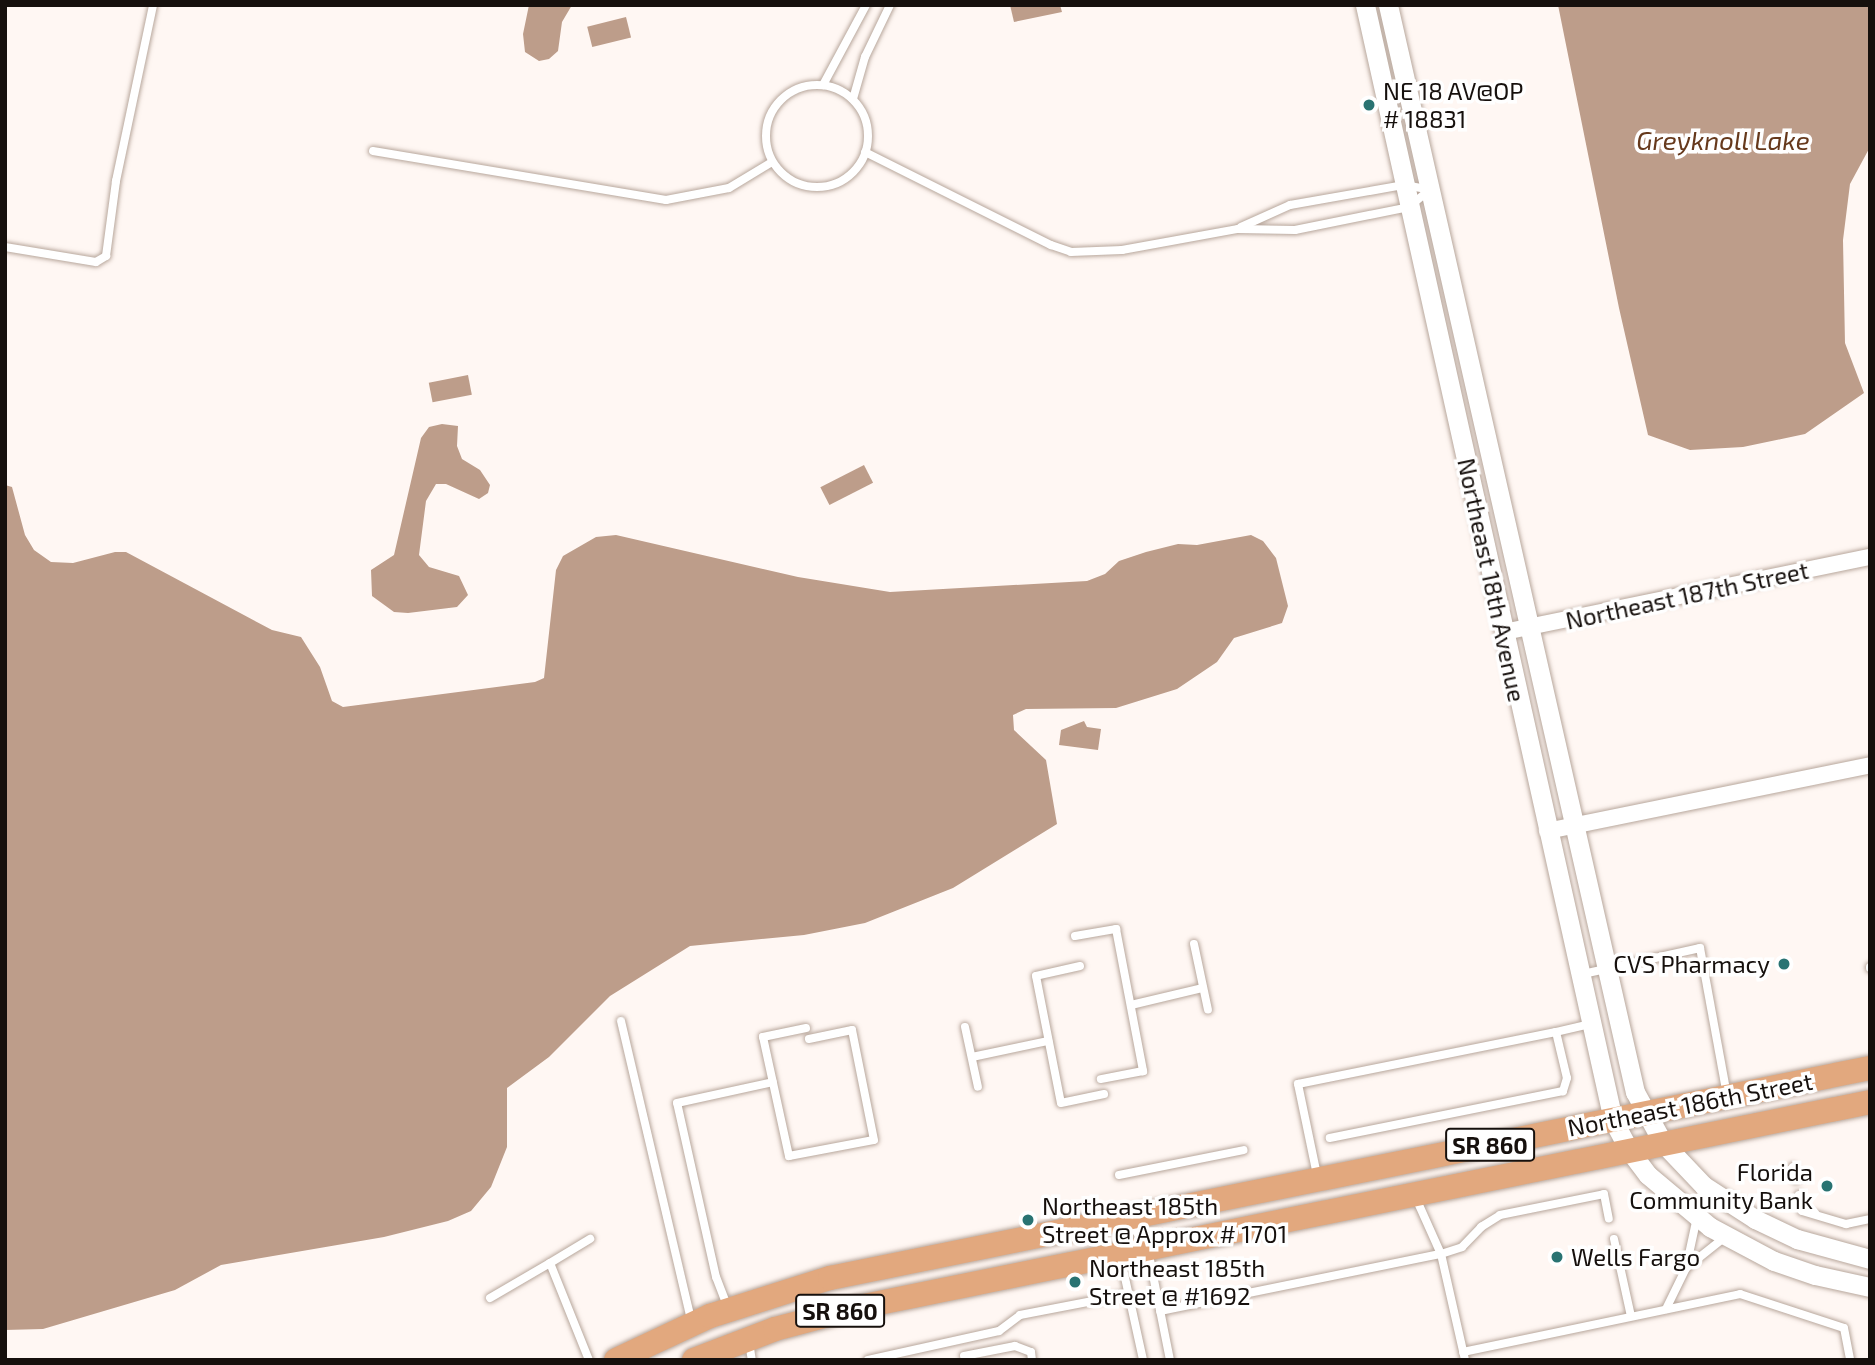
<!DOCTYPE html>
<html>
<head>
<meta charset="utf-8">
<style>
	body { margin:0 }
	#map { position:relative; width:1875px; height:1365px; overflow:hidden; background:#fff7f3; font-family:"Exo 2",sans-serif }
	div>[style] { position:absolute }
	.water>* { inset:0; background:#bd9d8a; transform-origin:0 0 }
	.roads { filter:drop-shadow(0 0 2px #b8a79c) drop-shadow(0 0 2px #b8a79c) }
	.service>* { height:8px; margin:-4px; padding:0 4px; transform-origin:4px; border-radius:4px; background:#fff }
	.service>.ring { margin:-4px; padding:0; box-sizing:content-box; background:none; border:8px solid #fff; border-radius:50% }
	.minor>* { height:16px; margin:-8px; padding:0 8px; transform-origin:8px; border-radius:8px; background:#fff }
	.tertiary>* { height:19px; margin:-9.5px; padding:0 9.5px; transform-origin:9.5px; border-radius:9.5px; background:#fff }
	.primary>* { height:24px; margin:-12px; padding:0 12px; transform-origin:12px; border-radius:12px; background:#e2a87e }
	.dots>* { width:19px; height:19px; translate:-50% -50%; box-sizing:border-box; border:4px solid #fff; border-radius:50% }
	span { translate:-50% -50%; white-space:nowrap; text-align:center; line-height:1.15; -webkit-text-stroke:7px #fff; paint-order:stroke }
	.shield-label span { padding:2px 5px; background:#fff; border:2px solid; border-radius:5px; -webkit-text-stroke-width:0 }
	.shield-label { font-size:23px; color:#16100d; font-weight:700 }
	.poi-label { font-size:24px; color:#16100d }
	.left { translate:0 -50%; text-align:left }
	.right { translate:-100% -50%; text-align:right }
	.street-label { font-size:24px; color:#16100d }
	.water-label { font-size:26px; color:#66391c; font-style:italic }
	.frame { position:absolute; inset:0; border:7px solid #16100d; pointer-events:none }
</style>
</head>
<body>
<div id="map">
	<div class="water">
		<div style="clip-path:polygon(529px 5px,572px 5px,562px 22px,558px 51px,549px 59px,539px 61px,525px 52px,523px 34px)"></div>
		<div style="clip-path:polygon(1010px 5px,1060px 5px,1062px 12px,1014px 22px)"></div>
		<div style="clip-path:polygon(1558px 5px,1870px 5px,1870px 147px,1850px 184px,1843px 240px,1845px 343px,1864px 393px,1805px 434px,1743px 447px,1690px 450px,1648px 435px,1619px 308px)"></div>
		<div style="left:626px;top:17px;width:21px;height:40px;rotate:76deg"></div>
		<div style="left:468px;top:375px;width:20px;height:40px;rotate:79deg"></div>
		<div style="clip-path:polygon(442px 424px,458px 426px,457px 446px,462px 459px,480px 470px,490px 485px,488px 493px,479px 499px,446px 484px,436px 484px,426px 501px,419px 555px,429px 567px,459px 576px,468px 595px,457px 607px,408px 613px,394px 612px,372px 596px,371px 570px,394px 555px,421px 438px,429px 427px)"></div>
		<div style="left:864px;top:465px;width:20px;height:49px;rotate:63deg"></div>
		<div style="clip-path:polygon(5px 485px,12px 487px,25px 535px,34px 550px,51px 562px,73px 563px,115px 552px,126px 552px,272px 630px,301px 637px,320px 667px,332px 701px,343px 707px,535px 682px,544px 678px,556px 570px,563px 556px,596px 537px,616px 535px,798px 577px,890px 592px,1087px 581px,1105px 574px,1119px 561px,1146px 552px,1178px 544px,1197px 545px,1251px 535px,1263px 541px,1276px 558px,1288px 606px,1282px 623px,1234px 638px,1217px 662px,1177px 689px,1116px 708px,1026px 709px,1013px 715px,1014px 730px,1046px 760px,1057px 824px,953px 888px,865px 923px,804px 935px,690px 946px,610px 996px,549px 1057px,507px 1088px,507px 1147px,491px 1187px,471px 1211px,448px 1221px,384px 1237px,221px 1265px,175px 1290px,43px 1329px,5px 1330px)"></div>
		<div style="clip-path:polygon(1084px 721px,1087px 727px,1101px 729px,1098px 750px,1059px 745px,1061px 730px)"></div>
	</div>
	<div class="roads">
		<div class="service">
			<div class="ring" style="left:766px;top:85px;width:94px;height:94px"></div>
			<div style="left:823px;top:85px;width:91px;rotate:-61.7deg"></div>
			<div style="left:853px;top:99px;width:44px;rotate:-74.1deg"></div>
			<div style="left:865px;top:57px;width:58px;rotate:-64.3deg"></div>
			<div style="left:373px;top:151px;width:297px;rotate:9.5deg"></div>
			<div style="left:666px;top:200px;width:64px;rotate:-10.8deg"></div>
			<div style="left:729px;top:188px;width:50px;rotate:-31.2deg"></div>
			<div style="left:865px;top:152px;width:208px;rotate:26.6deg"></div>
			<div style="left:1051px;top:245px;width:21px;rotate:19deg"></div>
			<div style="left:1071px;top:252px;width:51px;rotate:-2.2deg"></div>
			<div style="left:1122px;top:250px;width:118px;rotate:-10.3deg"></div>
			<div style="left:1238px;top:229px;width:57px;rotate:1deg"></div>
			<div style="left:1295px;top:230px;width:116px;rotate:-11.4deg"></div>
			<div style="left:1409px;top:207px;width:25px;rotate:-40deg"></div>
			<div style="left:1241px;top:227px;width:54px;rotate:-24.2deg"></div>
			<div style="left:1290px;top:205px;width:116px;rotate:-10deg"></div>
			<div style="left:1404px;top:185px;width:23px;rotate:10deg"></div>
			<div style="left:5px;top:247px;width:92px;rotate:9.4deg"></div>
			<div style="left:96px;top:262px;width:12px;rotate:-31deg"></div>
			<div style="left:106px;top:256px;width:76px;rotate:-82.4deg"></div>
			<div style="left:116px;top:181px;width:180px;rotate:-78.1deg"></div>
			<div style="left:1075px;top:936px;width:42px;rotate:-9.7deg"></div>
			<div style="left:1116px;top:929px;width:145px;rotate:79.2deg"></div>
			<div style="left:1143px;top:1071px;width:43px;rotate:169.2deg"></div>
			<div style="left:1194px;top:944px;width:67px;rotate:78deg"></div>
			<div style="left:1080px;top:966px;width:45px;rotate:167.2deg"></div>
			<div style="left:1036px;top:976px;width:129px;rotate:78.9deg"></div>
			<div style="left:1061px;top:1103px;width:44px;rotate:-11.8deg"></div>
			<div style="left:1870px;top:967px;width:1px;rotate:90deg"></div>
			<div style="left:1583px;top:974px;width:120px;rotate:-12.5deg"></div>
			<div style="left:1700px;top:948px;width:149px;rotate:79.6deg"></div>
			<div style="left:1131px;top:1005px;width:74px;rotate:-13.3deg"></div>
			<div style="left:621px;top:1021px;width:307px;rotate:76.8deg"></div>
			<div style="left:965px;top:1027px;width:61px;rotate:77.8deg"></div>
			<div style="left:806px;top:1028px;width:44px;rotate:168.2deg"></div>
			<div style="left:763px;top:1037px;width:122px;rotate:77.7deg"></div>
			<div style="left:789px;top:1156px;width:86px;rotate:-10.7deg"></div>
			<div style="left:874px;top:1140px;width:112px;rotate:-101.3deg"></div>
			<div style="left:852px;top:1030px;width:44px;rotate:168.2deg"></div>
			<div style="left:1556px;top:1032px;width:35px;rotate:-13deg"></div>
			<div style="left:972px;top:1057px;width:78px;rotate:-11.9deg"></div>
			<div style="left:1793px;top:1167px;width:13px;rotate:77deg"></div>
			<div style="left:1119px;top:1175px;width:127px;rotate:-11.3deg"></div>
			<div style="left:1317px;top:1175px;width:93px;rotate:-101.8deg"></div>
			<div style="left:1298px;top:1084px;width:263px;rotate:-11.4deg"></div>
			<div style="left:1556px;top:1032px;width:47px;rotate:76.6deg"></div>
			<div style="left:1567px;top:1078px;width:14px;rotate:107deg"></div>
			<div style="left:1563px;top:1091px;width:238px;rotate:168.6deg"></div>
			<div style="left:1799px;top:1195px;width:16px;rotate:79deg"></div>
			<div style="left:1802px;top:1211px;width:46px;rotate:16.5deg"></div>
			<div style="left:1846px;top:1224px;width:25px;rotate:-12deg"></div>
			<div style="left:1415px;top:1196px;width:64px;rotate:65.9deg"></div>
			<div style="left:1441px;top:1254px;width:109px;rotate:77.2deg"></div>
			<div style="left:1130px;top:1222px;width:33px;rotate:57deg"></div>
			<div style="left:1148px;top:1250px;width:112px;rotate:78.7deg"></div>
			<div style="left:1125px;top:1223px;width:32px;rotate:99deg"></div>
			<div style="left:1120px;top:1255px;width:107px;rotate:77.6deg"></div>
			<div style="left:1614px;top:1239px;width:79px;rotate:77.6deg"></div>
			<div style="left:550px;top:1263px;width:47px;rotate:-31deg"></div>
			<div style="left:1686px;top:1268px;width:50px;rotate:-38.5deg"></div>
			<div style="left:490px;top:1298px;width:69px;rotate:-30.3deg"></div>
			<div style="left:550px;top:1263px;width:105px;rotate:68.1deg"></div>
			<div style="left:728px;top:1308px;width:33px;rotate:-111deg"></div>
			<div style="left:716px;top:1277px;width:178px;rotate:-102.6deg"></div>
			<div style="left:677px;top:1103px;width:98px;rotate:-12.3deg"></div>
			<div style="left:1666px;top:1309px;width:46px;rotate:-64deg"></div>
			<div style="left:1686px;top:1268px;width:52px;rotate:-77.8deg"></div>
			<div style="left:1160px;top:1311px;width:287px;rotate:-11.5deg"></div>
			<div style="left:1441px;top:1254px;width:22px;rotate:-18deg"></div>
			<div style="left:1462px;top:1247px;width:28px;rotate:-46deg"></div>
			<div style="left:1481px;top:1227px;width:22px;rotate:-32deg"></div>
			<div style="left:1500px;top:1215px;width:106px;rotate:-11.4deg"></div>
			<div style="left:1604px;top:1194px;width:25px;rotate:79deg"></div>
			<div style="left:749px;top:1342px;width:18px;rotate:81deg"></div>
			<div style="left:1463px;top:1352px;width:283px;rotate:-11.8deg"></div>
			<div style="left:1740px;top:1294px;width:109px;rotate:18.1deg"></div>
			<div style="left:1844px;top:1328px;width:33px;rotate:79deg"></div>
			<div style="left:964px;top:1356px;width:52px;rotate:-11.1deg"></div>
			<div style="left:1015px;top:1346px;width:17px;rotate:21deg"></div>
			<div style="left:1031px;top:1352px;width:8px;rotate:83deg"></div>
			<div style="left:868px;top:1360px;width:134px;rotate:-12.5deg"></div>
			<div style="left:999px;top:1331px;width:26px;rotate:-37deg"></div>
			<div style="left:1020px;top:1315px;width:111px;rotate:-10.9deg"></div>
		</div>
		<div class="minor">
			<div style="left:1504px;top:632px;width:374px;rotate:-11.6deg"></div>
			<div style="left:1547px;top:831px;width:330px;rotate:-11.5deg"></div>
		</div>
		<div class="tertiary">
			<div style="left:1365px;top:5px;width:1142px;rotate:77.46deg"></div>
			<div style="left:1613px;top:1120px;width:34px;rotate:62deg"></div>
			<div style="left:1629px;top:1150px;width:31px;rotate:53deg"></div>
			<div style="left:1648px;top:1175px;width:81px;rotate:40deg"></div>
			<div style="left:1710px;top:1227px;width:72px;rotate:28deg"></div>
			<div style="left:1774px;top:1261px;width:43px;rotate:18.9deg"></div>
			<div style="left:1815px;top:1275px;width:56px;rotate:12.3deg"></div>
			<div style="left:1388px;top:5px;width:1115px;rotate:77.2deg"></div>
			<div style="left:1635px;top:1092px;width:58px;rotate:61.2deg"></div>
			<div style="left:1663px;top:1143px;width:59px;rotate:46.4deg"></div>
			<div style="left:1704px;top:1186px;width:61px;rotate:32.9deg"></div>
			<div style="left:1755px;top:1219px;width:47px;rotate:25.5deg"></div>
			<div style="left:1797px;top:1239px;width:76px;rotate:15.3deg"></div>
		</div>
		<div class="primary">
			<div style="left:616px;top:1360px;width:104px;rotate:-25.1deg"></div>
			<div style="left:710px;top:1316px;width:126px;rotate:-17.6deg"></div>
			<div style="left:830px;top:1278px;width:1061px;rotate:-11.42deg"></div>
			<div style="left:694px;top:1360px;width:87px;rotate:-20.9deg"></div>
			<div style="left:775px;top:1329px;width:87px;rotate:-14.7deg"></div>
			<div style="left:859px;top:1307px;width:1032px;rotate:-11.46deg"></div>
		</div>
	</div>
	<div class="dots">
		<div style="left:1369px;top:105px;background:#297372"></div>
		<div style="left:1784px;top:964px;background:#297372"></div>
		<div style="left:1827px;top:1186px;background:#297372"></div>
		<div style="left:1028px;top:1220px;background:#297372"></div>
		<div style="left:1557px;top:1257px;background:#297372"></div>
		<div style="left:1075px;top:1282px;background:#297372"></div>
	</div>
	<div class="shield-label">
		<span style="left:1490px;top:1145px">SR 860</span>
		<span style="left:840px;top:1311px">SR 860</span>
	</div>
	<div class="poi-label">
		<span class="left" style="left:1383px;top:105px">NE 18 AV@OP<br># 18831</span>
		<span class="right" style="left:1770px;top:964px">CVS Pharmacy</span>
		<span class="right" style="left:1813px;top:1186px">Florida<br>Community Bank</span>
		<span class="left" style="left:1042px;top:1220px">Northeast 185th<br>Street @ Approx # 1701</span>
		<span class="left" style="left:1571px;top:1257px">Wells Fargo</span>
		<span class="left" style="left:1089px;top:1282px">Northeast 185th<br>Street @ #1692</span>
	</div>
	<div class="street-label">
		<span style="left:1492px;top:580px;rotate:78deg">Northeast 18th Avenue</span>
		<span style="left:1687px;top:595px;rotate:-12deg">Northeast 187th Street</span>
		<span style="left:1690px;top:1104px;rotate:-11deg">Northeast 186th Street</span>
	</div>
	<div class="water-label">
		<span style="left:1723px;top:140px">Greyknoll Lake</span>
	</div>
	<div class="frame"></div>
</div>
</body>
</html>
